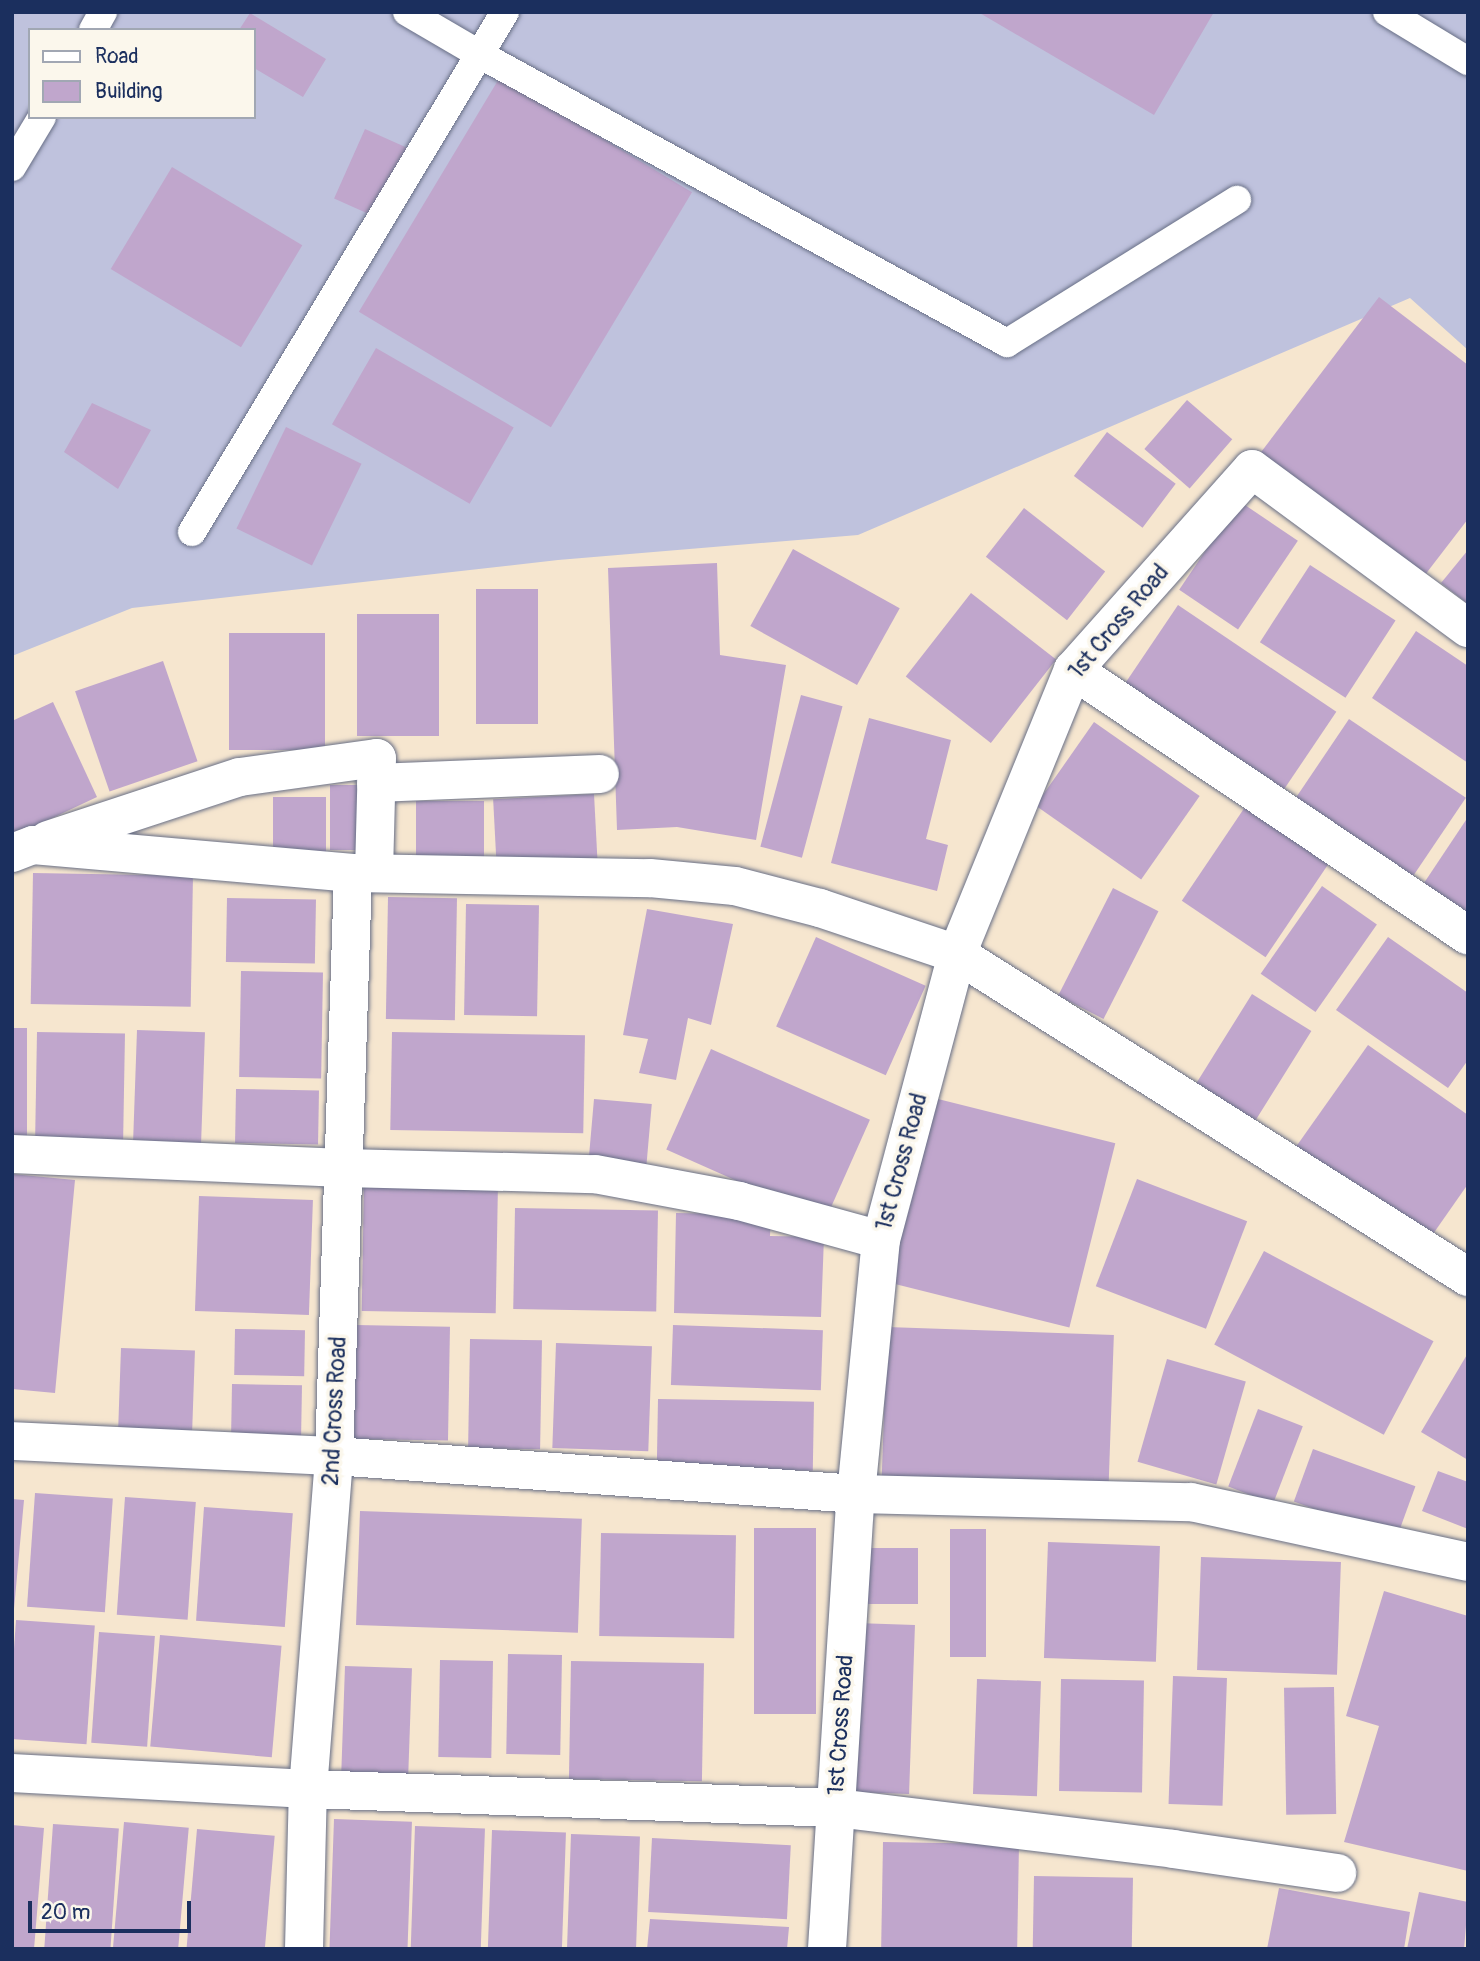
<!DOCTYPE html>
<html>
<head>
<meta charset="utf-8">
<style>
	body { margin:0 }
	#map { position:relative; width:1480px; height:1961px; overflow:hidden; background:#f6e6cf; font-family:Pangolin,sans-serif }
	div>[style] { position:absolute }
	.industrial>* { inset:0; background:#bfc2dd }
	.building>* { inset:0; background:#c0a6cc; transform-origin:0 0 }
	.roads { filter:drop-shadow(0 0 2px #686f86) drop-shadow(0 0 2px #686f86) }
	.service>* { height:28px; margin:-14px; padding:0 14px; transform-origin:14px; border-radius:14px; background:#fff }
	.minor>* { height:38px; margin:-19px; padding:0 19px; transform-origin:19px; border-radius:19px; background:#fff }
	span { translate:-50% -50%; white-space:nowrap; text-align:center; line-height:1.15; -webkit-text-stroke:7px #fbf7ec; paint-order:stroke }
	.street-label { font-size:23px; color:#1b2f5e }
	.frame { position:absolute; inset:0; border:14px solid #1b2f5e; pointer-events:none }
	.legend { position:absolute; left:28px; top:28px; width:228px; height:91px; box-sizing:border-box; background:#fbf7ec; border:2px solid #a1a7b3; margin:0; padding:9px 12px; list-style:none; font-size:21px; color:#1b2f5e }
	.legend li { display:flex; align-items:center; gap:14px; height:35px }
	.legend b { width:35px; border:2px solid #a1a7b3 }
	.scale { position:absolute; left:28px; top:1901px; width:163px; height:32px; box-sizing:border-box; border:4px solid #1b2f5e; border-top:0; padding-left:9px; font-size:21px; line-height:24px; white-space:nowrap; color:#1b2f5e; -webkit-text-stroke:5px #fbf7ec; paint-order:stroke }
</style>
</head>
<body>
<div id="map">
	<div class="industrial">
		<div style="clip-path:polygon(evenodd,12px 12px,1468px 12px,1468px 350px,1410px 298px,858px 535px,558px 560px,132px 608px,12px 656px,12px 12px,30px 30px,254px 30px,254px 117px,30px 117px,30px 30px)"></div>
	</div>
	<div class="building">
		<div style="clip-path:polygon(978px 12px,1214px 12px,1154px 115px)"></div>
		<div style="clip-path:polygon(250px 13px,326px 59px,303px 97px,254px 68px,254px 30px,239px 30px)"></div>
		<div style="left:500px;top:77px;width:224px;height:274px;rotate:31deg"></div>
		<div style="left:365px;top:129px;width:46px;height:76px;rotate:24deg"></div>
		<div style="left:172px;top:167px;width:152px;height:119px;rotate:31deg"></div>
		<div style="clip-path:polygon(1379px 297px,1468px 365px,1468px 519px,1418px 584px,1255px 460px)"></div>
		<div style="left:376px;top:348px;width:159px;height:88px;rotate:30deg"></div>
		<div style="left:1187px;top:400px;width:60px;height:65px;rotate:41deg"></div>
		<div style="clip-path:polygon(92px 403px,151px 430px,118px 489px,64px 452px)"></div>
		<div style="left:286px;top:427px;width:84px;height:113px;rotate:26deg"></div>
		<div style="left:1107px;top:432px;width:86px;height:55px;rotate:37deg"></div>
		<div style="left:1239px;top:501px;width:71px;height:107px;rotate:34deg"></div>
		<div style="left:1024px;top:508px;width:103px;height:62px;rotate:38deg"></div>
		<div style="left:793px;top:549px;width:122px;height:88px;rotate:29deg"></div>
		<div style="clip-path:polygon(1468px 550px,1468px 604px,1441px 583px)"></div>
		<div style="clip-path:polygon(717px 563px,720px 655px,786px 665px,756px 840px,677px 827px,617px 830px,608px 568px)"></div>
		<div style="left:1310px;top:565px;width:102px;height:92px;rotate:33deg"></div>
		<div style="left:476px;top:589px;width:62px;height:135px"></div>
		<div style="left:971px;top:593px;width:108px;height:106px;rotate:38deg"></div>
		<div style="left:1178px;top:605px;width:191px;height:105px;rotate:34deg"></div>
		<div style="left:357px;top:614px;width:82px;height:122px"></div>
		<div style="clip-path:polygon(1416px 631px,1468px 666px,1468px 763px,1372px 698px)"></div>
		<div style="left:229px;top:633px;width:96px;height:117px"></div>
		<div style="left:163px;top:661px;width:106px;height:93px;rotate:71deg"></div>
		<div style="left:801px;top:695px;width:43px;height:157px;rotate:15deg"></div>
		<div style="clip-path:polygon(53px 702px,97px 797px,12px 837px,12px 721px)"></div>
		<div style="clip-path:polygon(869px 718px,951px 740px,926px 839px,948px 845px,937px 891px,831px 863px)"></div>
		<div style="left:1349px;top:719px;width:141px;height:98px;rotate:34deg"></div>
		<div style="left:1094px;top:722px;width:129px;height:102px;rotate:35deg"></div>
		<div style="left:330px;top:785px;width:41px;height:65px"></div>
		<div style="left:594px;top:794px;width:68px;height:101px;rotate:87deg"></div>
		<div style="left:273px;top:797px;width:53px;height:60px"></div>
		<div style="left:484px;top:801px;width:68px;height:68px;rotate:90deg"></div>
		<div style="left:1245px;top:807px;width:101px;height:113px;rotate:34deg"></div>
		<div style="clip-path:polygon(1468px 817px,1468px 913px,1424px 883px)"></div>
		<div style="left:33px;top:873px;width:160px;height:131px;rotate:1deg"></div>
		<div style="left:1322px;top:886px;width:67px;height:107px;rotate:35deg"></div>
		<div style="left:1113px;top:888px;width:51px;height:121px;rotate:27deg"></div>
		<div style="left:388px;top:897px;width:69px;height:122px;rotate:1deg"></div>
		<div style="left:227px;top:898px;width:89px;height:64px;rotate:1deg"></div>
		<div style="left:466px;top:904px;width:73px;height:111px;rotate:1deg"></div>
		<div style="clip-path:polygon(647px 909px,733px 924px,711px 1025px,688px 1018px,676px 1080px,639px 1073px,648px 1039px,623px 1035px)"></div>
		<div style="left:816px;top:937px;width:120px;height:98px;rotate:24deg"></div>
		<div style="clip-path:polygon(1388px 937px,1468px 993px,1468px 1060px,1448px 1088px,1336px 1010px)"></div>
		<div style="left:241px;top:971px;width:82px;height:106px;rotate:1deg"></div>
		<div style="left:1252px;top:994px;width:70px;height:124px;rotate:32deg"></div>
		<div style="left:12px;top:1028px;width:15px;height:113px"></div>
		<div style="left:137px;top:1030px;width:68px;height:117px;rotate:2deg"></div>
		<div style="left:37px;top:1032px;width:88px;height:115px;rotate:1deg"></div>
		<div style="left:392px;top:1032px;width:193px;height:98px;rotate:1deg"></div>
		<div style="clip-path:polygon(1368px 1045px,1468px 1115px,1468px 1184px,1426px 1244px,1293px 1151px)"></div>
		<div style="left:711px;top:1049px;width:174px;height:110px;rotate:24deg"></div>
		<div style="left:236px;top:1089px;width:83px;height:54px;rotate:1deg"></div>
		<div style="left:930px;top:1097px;width:191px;height:190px;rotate:14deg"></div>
		<div style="left:594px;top:1099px;width:58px;height:69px;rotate:5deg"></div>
		<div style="clip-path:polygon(12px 1174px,75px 1180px,55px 1393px,12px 1389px)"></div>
		<div style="left:1137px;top:1179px;width:118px;height:115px;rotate:21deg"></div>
		<div style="left:364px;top:1181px;width:134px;height:130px;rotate:1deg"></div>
		<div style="left:199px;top:1196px;width:114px;height:115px;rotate:2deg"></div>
		<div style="left:515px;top:1208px;width:143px;height:101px;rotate:1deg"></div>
		<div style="clip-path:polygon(676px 1213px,771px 1215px,770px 1236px,824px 1237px,821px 1317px,674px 1313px)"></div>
		<div style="left:1264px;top:1251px;width:192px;height:106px;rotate:28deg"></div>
		<div style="left:356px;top:1325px;width:94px;height:114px;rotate:1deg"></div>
		<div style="left:673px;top:1325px;width:150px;height:60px;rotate:2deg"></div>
		<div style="left:887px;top:1327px;width:227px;height:149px;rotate:2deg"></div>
		<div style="left:235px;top:1329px;width:70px;height:46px;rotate:1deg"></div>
		<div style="left:470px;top:1339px;width:72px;height:109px;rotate:1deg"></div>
		<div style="left:556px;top:1343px;width:96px;height:105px;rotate:2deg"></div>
		<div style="left:121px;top:1348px;width:74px;height:93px;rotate:2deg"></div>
		<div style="clip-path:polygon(1468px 1353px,1468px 1460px,1421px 1432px)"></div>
		<div style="left:1167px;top:1359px;width:82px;height:107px;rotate:16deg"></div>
		<div style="left:232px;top:1384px;width:70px;height:55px;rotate:1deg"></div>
		<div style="left:658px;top:1399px;width:156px;height:69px;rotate:1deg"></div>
		<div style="left:1258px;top:1409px;width:48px;height:83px;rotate:21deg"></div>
		<div style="left:1313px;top:1449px;width:109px;height:56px;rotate:20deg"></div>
		<div style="clip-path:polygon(1438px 1471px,1468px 1482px,1468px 1529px,1422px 1511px)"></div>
		<div style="left:35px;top:1493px;width:78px;height:114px;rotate:4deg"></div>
		<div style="left:125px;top:1497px;width:71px;height:118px;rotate:4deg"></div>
		<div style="clip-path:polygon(12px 1499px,24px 1500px,14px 1609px,12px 1609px)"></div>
		<div style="left:204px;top:1507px;width:89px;height:114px;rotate:4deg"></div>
		<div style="left:360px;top:1511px;width:222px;height:114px;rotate:2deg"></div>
		<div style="left:754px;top:1528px;width:62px;height:186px"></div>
		<div style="left:950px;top:1529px;width:36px;height:128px"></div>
		<div style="left:601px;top:1533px;width:135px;height:103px;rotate:1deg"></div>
		<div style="left:1048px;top:1542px;width:112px;height:116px;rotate:2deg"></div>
		<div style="left:868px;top:1548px;width:50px;height:56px"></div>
		<div style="left:1201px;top:1557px;width:140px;height:113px;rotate:2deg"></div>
		<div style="clip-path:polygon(1384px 1591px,1468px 1616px,1468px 1871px,1344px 1842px,1379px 1726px,1346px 1716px)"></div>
		<div style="left:16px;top:1620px;width:79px;height:119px;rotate:4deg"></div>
		<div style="left:856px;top:1623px;width:59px;height:169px;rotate:2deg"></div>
		<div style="left:99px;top:1632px;width:56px;height:111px;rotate:4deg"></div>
		<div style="left:160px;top:1635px;width:122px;height:112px;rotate:5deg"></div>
		<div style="left:508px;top:1654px;width:54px;height:100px;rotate:1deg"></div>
		<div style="left:440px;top:1660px;width:53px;height:97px;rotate:1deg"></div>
		<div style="left:571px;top:1661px;width:133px;height:118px;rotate:1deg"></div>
		<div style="left:345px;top:1666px;width:67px;height:106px;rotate:2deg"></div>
		<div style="left:1173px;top:1676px;width:54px;height:128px;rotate:2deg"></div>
		<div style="left:977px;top:1679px;width:64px;height:115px;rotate:2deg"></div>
		<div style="left:1061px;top:1679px;width:83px;height:112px;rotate:1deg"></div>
		<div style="left:1334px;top:1687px;width:127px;height:50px;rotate:89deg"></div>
		<div style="left:334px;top:1819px;width:78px;height:130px;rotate:2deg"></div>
		<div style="left:124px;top:1822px;width:65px;height:127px;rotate:5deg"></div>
		<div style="left:53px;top:1824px;width:66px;height:125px;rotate:4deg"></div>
		<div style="clip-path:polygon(12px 1825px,44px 1828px,34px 1949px,12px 1949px)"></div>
		<div style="left:415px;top:1826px;width:70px;height:123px;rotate:2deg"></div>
		<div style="left:197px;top:1829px;width:78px;height:120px;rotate:5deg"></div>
		<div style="left:492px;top:1830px;width:74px;height:119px;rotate:2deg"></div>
		<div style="left:571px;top:1834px;width:69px;height:115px;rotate:2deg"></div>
		<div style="left:652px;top:1838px;width:139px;height:74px;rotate:3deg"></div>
		<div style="left:883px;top:1842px;width:136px;height:107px;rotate:1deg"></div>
		<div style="left:1034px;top:1876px;width:99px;height:73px;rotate:1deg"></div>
		<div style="clip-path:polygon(1279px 1888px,1410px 1912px,1404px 1949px,1267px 1949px)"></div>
		<div style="clip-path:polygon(1419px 1892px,1468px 1902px,1464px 1949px,1407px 1949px)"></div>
		<div style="clip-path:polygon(650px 1919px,789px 1927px,787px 1949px,647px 1949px)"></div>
	</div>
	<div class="roads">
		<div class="service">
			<div style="left:407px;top:12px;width:83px;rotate:30.3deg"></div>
			<div style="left:479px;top:54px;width:602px;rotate:28.69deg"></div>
			<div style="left:1007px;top:343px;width:271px;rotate:-31.9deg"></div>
			<div style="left:1387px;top:12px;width:95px;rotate:31.2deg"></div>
			<div style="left:93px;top:30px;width:21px;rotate:-61deg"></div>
			<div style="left:12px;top:167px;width:58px;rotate:-59deg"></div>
			<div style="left:192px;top:532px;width:607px;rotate:-58.96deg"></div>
		</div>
		<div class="minor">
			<div style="left:1073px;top:670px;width:476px;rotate:33.9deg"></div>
			<div style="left:376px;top:783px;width:224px;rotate:-2.3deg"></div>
			<div style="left:48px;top:840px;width:202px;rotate:-18.2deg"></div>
			<div style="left:240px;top:777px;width:138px;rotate:-7.9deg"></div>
			<div style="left:377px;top:758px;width:115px;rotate:91.5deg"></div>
			<div style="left:12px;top:853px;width:22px;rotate:-21deg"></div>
			<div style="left:33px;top:845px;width:321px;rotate:5deg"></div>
			<div style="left:353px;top:873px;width:297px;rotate:1deg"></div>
			<div style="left:650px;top:878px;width:85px;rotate:5.4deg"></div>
			<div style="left:735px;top:886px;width:88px;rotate:14.5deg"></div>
			<div style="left:820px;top:908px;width:145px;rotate:18.6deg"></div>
			<div style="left:957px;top:954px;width:605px;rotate:32.3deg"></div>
			<div style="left:12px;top:1154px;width:332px;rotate:2.4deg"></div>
			<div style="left:344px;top:1168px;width:251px;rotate:1.4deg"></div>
			<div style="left:595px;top:1174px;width:147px;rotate:10.6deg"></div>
			<div style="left:739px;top:1201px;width:147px;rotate:15.4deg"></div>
			<div style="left:12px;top:1441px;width:322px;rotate:2.7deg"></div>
			<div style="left:334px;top:1456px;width:523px;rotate:4.16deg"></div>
			<div style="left:856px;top:1494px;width:335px;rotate:1.4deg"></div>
			<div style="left:1191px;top:1502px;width:283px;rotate:12.2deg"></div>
			<div style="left:12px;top:1773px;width:296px;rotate:3.1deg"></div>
			<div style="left:308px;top:1789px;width:528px;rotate:2.06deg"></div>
			<div style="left:836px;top:1808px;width:339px;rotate:6.9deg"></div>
			<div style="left:1173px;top:1849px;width:166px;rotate:8.3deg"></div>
			<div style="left:304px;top:1949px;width:160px;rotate:-88.6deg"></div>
			<div style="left:308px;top:1789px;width:334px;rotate:-85.5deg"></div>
			<div style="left:334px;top:1456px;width:583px;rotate:-88.13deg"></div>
			<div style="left:827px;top:1949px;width:456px;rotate:-86.4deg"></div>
			<div style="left:856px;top:1494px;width:255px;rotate:-84.4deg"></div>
			<div style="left:881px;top:1240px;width:296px;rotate:-75.1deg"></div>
			<div style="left:957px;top:954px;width:307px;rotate:-67.8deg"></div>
			<div style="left:1073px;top:670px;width:269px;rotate:-48.3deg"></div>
			<div style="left:1252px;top:469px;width:268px;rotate:36.4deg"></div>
		</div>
	</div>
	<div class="street-label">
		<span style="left:1119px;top:622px;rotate:-50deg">1st Cross Road</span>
		<span style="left:902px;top:1162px;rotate:-75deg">1st Cross Road</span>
		<span style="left:335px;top:1411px;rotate:-87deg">2nd Cross Road</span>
		<span style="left:841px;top:1725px;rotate:-86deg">1st Cross Road</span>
	</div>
	<div class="frame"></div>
	<ul class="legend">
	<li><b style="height:9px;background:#fff"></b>Road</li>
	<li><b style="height:19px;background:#c0a6cc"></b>Building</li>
	</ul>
	<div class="scale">20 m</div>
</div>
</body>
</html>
